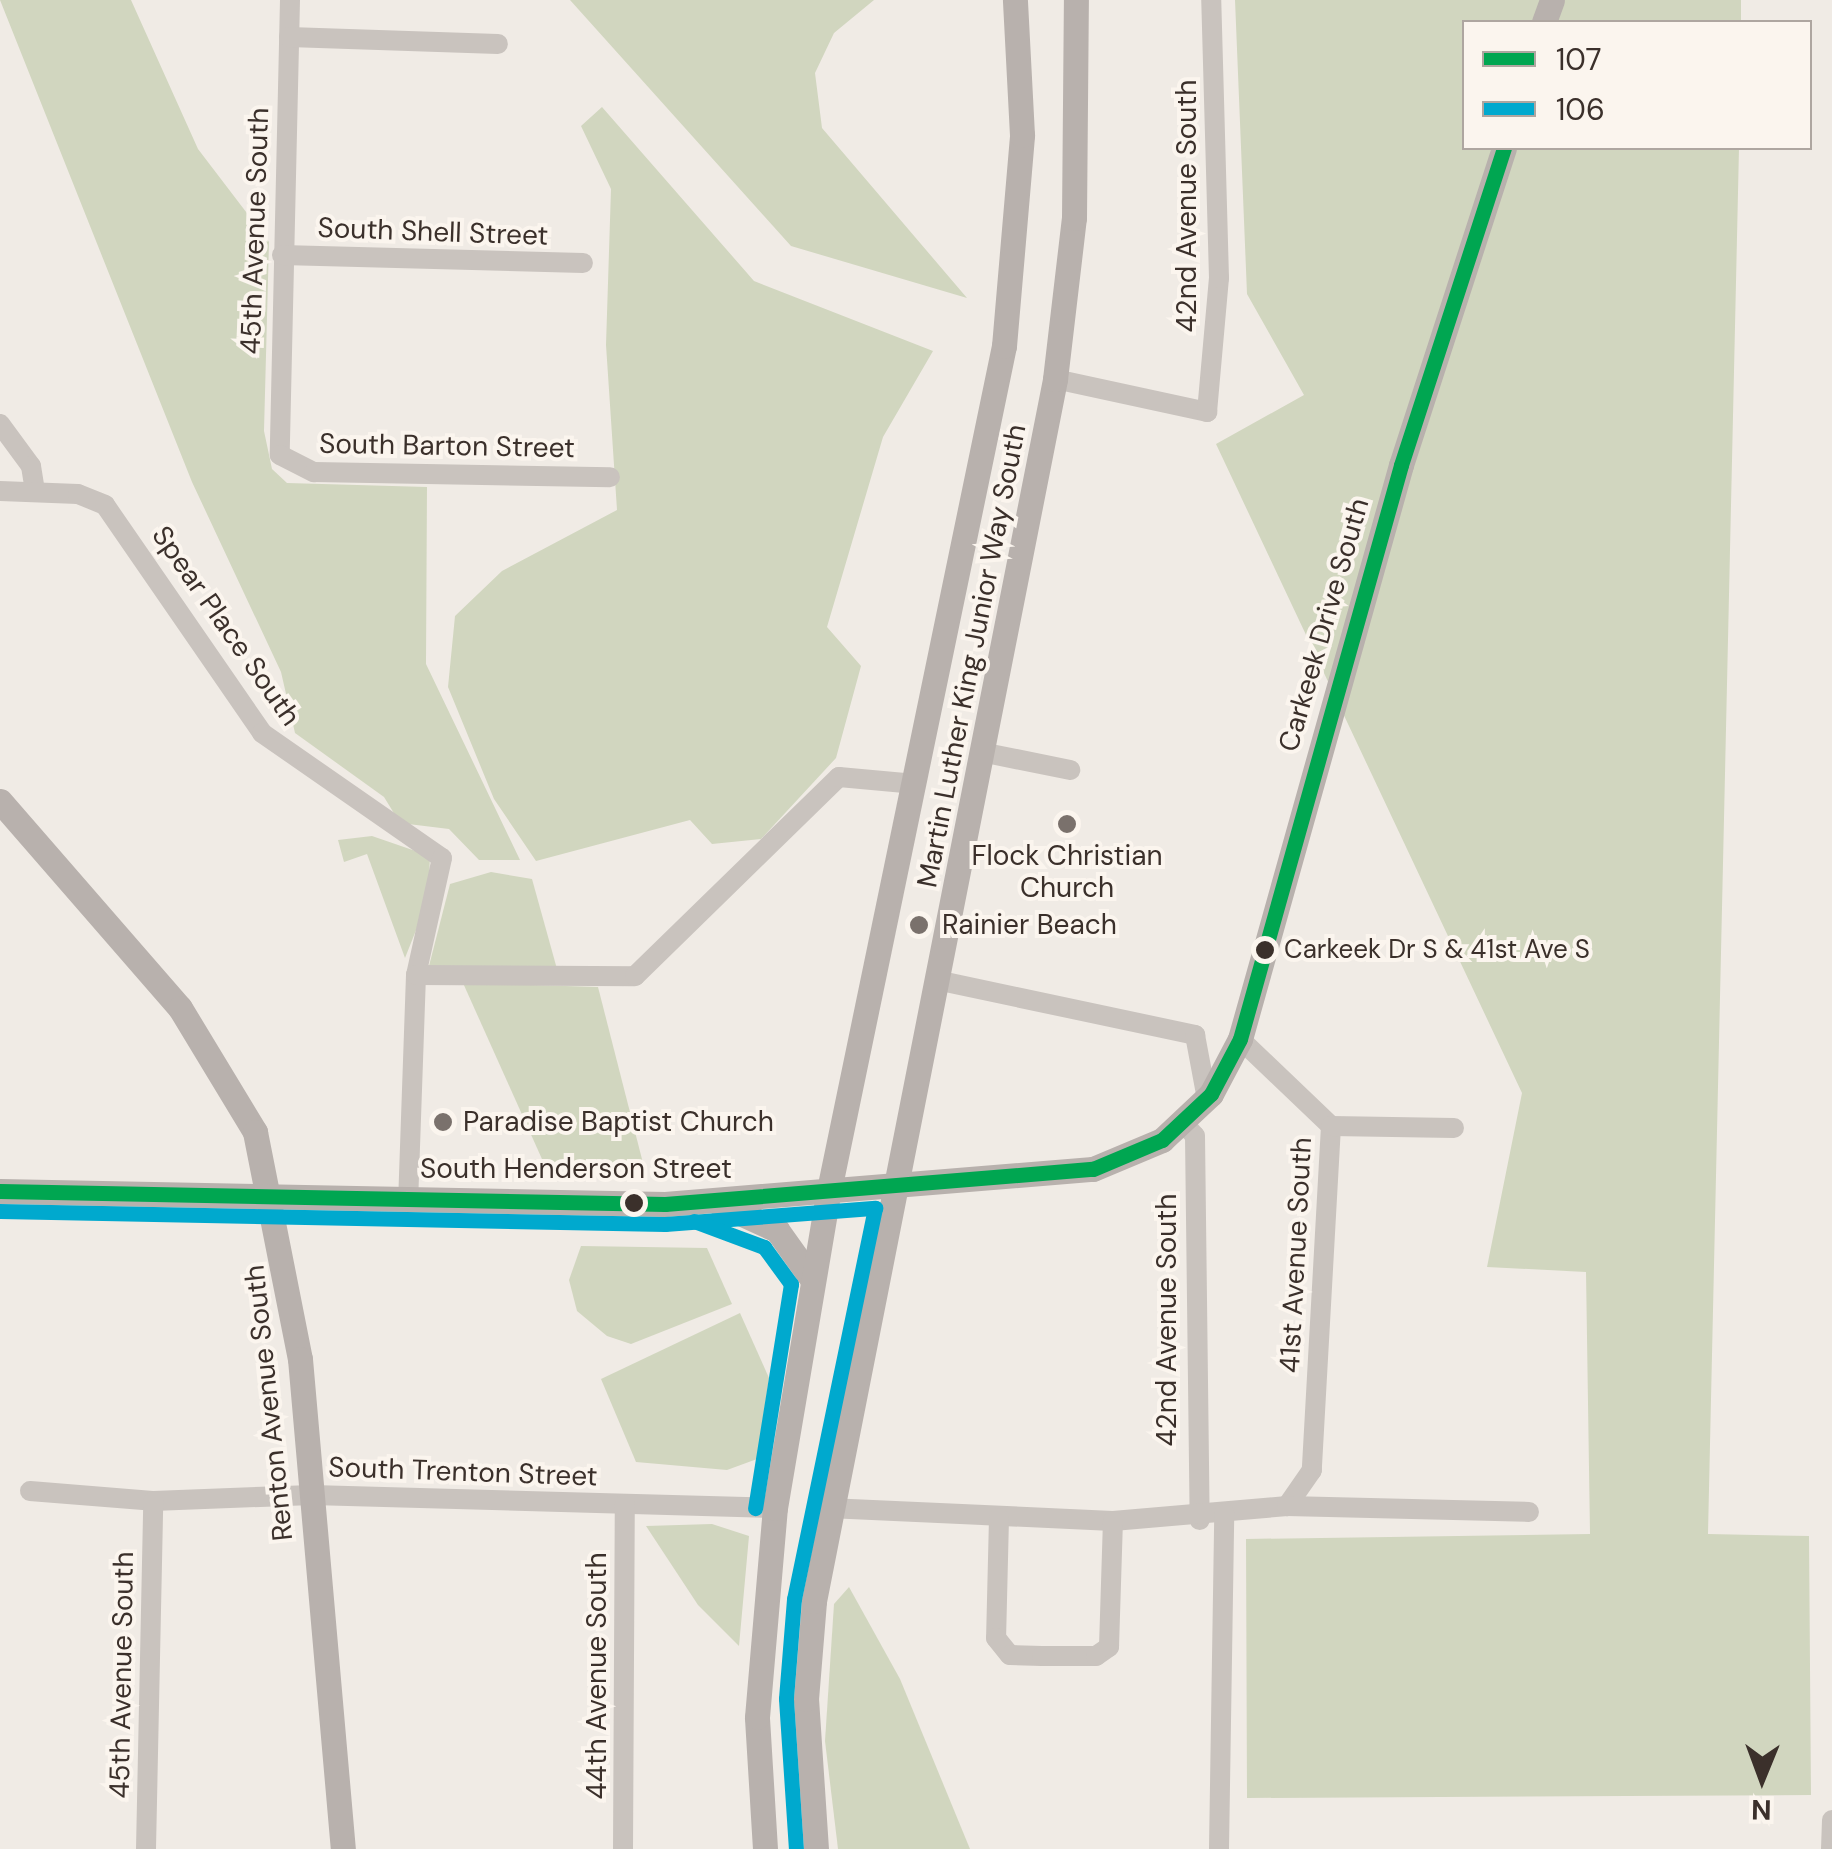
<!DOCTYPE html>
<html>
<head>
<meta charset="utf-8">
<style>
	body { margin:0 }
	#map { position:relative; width:1832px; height:1849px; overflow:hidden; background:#f0ebe5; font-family:"DM Sans",sans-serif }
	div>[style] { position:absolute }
	.green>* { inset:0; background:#d1d6bf }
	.minor>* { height:20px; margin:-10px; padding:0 10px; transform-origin:10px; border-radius:10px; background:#c9c3be }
	.major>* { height:25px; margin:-12.5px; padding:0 12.5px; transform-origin:12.5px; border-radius:12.5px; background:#b8b1ad }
	.bus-1>* { height:15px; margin:-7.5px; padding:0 7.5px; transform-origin:7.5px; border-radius:7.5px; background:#00a651 }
	.bus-2>* { height:15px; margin:-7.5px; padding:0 7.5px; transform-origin:7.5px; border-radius:7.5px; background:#00a9ce }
	.dots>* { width:28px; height:28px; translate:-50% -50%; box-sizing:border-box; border:5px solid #fbf5ee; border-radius:50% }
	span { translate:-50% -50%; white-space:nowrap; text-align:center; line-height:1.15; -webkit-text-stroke:8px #fbf5ee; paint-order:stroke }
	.bus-label { font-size:26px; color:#3b302b }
	.left { translate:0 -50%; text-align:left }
	.street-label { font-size:28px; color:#3b302b }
	.poi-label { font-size:28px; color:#3b302b }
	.legend { position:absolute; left:1462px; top:20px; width:350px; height:130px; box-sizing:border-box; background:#fbf5ee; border:2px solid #aea6a0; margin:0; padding:12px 18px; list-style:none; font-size:30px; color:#3b302b }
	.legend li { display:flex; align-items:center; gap:20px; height:50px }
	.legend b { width:50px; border:2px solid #aea6a0 }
	.north { position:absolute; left:1712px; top:1729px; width:100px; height:100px; -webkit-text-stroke:8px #fbf5ee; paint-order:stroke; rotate:181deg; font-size:28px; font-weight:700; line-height:40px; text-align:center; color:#3b302b }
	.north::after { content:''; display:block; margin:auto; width:35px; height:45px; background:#3b302b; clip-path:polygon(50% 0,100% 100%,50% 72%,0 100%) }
</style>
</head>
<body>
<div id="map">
	<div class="green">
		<div style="clip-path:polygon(0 0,131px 0,198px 149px,269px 242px,264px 431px,272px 469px,287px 483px,427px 487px,426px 664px,520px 860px,479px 860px,449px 829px,400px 823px,384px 797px,295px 733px,281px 672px,192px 482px)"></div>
		<div style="clip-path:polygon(570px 0,874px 0,834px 33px,815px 73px,822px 128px,967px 298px,791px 246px)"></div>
		<div style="clip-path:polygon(1235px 0,1741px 0,1741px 22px,1464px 22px,1464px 148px,1739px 148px,1708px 1534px,1809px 1536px,1811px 1795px,1247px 1798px,1246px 1539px,1590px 1534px,1586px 1272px,1487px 1267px,1522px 1093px,1216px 444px,1304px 395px,1247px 294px)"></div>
		<div style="clip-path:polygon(602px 107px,754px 281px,933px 351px,883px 437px,827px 627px,861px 666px,836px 758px,761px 839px,712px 844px,690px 820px,536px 861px,494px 799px,448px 687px,455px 616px,502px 571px,617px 510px,606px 345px,611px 189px,581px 126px)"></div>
		<div style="clip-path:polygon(372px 836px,430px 856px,428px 900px,405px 958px,367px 854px,344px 862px,338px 840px)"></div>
		<div style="clip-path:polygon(491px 872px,532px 879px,557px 969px,429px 966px,450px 884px)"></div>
		<div style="clip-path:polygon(463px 983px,598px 987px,644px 1167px,546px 1168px)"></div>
		<div style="clip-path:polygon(581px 1246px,707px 1248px,732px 1304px,631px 1344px,607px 1336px,577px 1311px,569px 1280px)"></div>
		<div style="clip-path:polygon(740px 1313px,769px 1378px,757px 1459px,727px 1470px,636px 1462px,601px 1379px)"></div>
		<div style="clip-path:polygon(712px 1524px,749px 1536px,739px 1646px,698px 1605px,646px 1526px)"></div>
		<div style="clip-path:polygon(849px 1587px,900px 1679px,970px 1849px,838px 1849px,825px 1741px,834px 1604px)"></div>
	</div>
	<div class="minor">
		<div style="left:290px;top:0;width:455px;rotate:91.3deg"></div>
		<div style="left:280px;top:455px;width:38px;rotate:27deg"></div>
		<div style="left:314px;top:472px;width:296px;rotate:1deg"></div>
		<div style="left:289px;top:37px;width:209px;rotate:1.9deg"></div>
		<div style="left:282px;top:255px;width:301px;rotate:1.5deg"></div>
		<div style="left:1055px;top:379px;width:156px;rotate:12.2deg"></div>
		<div style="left:1207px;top:412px;width:135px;rotate:-84.9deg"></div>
		<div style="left:1219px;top:278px;width:278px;rotate:-91.6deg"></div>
		<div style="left:0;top:424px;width:52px;rotate:53.6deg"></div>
		<div style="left:31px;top:466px;width:26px;rotate:81deg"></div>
		<div style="left:0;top:491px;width:78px;rotate:2.2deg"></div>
		<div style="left:78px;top:494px;width:29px;rotate:22deg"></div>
		<div style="left:105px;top:505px;width:277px;rotate:55.4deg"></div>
		<div style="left:262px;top:733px;width:219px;rotate:34.8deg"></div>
		<div style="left:442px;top:858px;width:120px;rotate:102.5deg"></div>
		<div style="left:416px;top:975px;width:224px;rotate:92deg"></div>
		<div style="left:986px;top:753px;width:86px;rotate:11.4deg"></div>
		<div style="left:416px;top:975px;width:219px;rotate:0.3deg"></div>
		<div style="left:635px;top:976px;width:285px;rotate:-44.3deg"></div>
		<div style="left:839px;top:777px;width:77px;rotate:5.2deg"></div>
		<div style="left:941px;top:981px;width:260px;rotate:12deg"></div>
		<div style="left:1195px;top:1035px;width:65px;rotate:79.4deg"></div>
		<div style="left:1240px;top:1039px;width:126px;rotate:43.7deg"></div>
		<div style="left:1331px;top:1126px;width:345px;rotate:93.2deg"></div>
		<div style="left:1312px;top:1470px;width:44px;rotate:124.8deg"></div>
		<div style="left:1184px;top:1124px;width:16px;rotate:47deg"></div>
		<div style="left:1195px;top:1136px;width:384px;rotate:89.3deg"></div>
		<div style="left:1331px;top:1126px;width:123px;rotate:0.9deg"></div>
		<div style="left:30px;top:1491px;width:123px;rotate:4.6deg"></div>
		<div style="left:153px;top:1501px;width:159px;rotate:-2.2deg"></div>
		<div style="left:312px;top:1495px;width:463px;rotate:1.6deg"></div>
		<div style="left:828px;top:1508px;width:285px;rotate:2.6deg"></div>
		<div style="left:1113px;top:1521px;width:175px;rotate:-4.9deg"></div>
		<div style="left:1287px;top:1506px;width:242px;rotate:1.4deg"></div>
		<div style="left:999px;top:1518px;width:120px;rotate:91.4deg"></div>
		<div style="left:996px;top:1638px;width:22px;rotate:51deg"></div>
		<div style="left:1010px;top:1655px;width:32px;rotate:2deg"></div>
		<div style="left:1042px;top:1656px;width:54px"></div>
		<div style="left:1096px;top:1656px;width:16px;rotate:-35deg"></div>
		<div style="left:1109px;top:1647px;width:126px;rotate:-88.2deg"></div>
		<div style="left:146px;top:1849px;width:348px;rotate:-88.8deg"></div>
		<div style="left:623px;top:1849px;width:345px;rotate:-89.7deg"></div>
		<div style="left:1219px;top:1849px;width:336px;rotate:-89.1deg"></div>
		<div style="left:1831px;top:1849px;width:29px;rotate:-88deg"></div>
	</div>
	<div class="major">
		<div style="left:1544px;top:22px;width:23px;rotate:-70deg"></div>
		<div style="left:0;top:801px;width:274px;rotate:49deg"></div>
		<div style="left:180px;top:1008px;width:145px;rotate:58.8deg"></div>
		<div style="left:255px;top:1132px;width:231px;rotate:78.8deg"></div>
		<div style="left:300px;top:1359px;width:492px;rotate:85deg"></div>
		<div style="left:0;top:1191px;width:665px;rotate:1.12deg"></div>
		<div style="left:665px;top:1204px;width:429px;rotate:-4.7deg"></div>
		<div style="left:1093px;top:1169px;width:75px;rotate:-22.8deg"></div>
		<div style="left:1162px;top:1140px;width:67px;rotate:-43.2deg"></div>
		<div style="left:1211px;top:1094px;width:62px;rotate:-62.2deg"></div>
		<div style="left:1240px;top:1039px;width:596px;rotate:-74.33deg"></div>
		<div style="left:1401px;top:465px;width:333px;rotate:-72deg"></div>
		<div style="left:720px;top:1204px;width:63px;rotate:24.5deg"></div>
		<div style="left:777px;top:1230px;width:60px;rotate:54.5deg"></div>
		<div style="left:765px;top:1849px;width:132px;rotate:-93.5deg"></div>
		<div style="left:757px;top:1717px;width:210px;rotate:-85.1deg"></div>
		<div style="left:775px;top:1508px;width:323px;rotate:-80.4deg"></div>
		<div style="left:829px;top:1190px;width:862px;rotate:-78.29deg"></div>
		<div style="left:1004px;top:346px;width:212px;rotate:-85.1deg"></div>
		<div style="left:1022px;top:135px;width:135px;rotate:-93deg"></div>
		<div style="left:816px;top:1849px;width:150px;rotate:-93.8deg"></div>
		<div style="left:806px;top:1699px;width:98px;rotate:-85.3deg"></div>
		<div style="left:814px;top:1601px;width:1246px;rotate:-78.84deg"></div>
		<div style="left:1055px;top:379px;width:162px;rotate:-83.3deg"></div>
		<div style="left:1074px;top:218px;width:218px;rotate:-89.5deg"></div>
	</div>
	<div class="bus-1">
		<div style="left:0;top:1191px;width:665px;rotate:1.12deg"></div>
		<div style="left:665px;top:1204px;width:429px;rotate:-4.7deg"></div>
		<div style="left:1093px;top:1169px;width:75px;rotate:-22.8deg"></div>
		<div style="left:1162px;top:1140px;width:67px;rotate:-43.2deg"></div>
		<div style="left:1211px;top:1094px;width:62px;rotate:-62.2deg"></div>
		<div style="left:1240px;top:1039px;width:596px;rotate:-74.33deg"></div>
		<div style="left:1401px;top:465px;width:333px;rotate:-72deg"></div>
	</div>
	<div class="bus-2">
		<div style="left:0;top:1211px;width:665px;rotate:1.12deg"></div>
		<div style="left:665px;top:1224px;width:211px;rotate:-4.4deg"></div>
		<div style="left:875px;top:1208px;width:399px;rotate:101.7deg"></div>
		<div style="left:794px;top:1599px;width:100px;rotate:94.6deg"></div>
		<div style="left:786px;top:1699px;width:150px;rotate:86.2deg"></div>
		<div style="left:694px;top:1221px;width:75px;rotate:20.4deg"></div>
		<div style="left:764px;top:1247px;width:46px;rotate:53.9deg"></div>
		<div style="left:791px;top:1284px;width:227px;rotate:99.1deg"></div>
	</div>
	<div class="dots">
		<div style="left:1067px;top:824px;background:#7a716c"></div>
		<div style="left:919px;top:925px;background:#7a716c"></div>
		<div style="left:1265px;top:950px;background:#3b302b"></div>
		<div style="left:443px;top:1122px;background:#7a716c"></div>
		<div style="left:634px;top:1203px;background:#3b302b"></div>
	</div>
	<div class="bus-label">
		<span class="left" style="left:1284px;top:950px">Carkeek Dr S &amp; 41st Ave S</span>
	</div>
	<div class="street-label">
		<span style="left:1187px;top:206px;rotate:-90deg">42nd Avenue South</span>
		<span style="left:255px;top:231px;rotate:-88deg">45th Avenue South</span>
		<span style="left:433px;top:232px;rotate:2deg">South Shell Street</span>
		<span style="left:447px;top:446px;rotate:1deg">South Barton Street</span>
		<span style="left:1324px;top:625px;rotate:-74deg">Carkeek Drive South</span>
		<span style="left:226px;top:626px;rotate:55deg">Spear Place South</span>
		<span style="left:972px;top:656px;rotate:-79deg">Martin Luther King Junior Way South</span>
		<span style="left:576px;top:1169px">South Henderson Street</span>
		<span style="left:1296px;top:1255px;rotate:-87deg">41st Avenue South</span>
		<span style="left:1167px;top:1320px;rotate:-90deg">42nd Avenue South</span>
		<span style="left:269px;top:1403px;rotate:-96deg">Renton Avenue South</span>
		<span style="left:463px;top:1472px;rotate:2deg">South Trenton Street</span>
		<span style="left:122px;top:1675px;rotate:-89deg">45th Avenue South</span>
		<span style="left:597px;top:1676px;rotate:-90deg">44th Avenue South</span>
	</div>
	<div class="poi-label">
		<span style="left:1067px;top:872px">Flock Christian<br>Church</span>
		<span class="left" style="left:942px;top:925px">Rainier Beach</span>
		<span class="left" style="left:463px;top:1122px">Paradise Baptist Church</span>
	</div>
	<ul class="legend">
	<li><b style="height:12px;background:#00a651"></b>107</li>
	<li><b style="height:12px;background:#00a9ce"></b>106</li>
	</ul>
	<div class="north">N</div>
</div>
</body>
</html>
